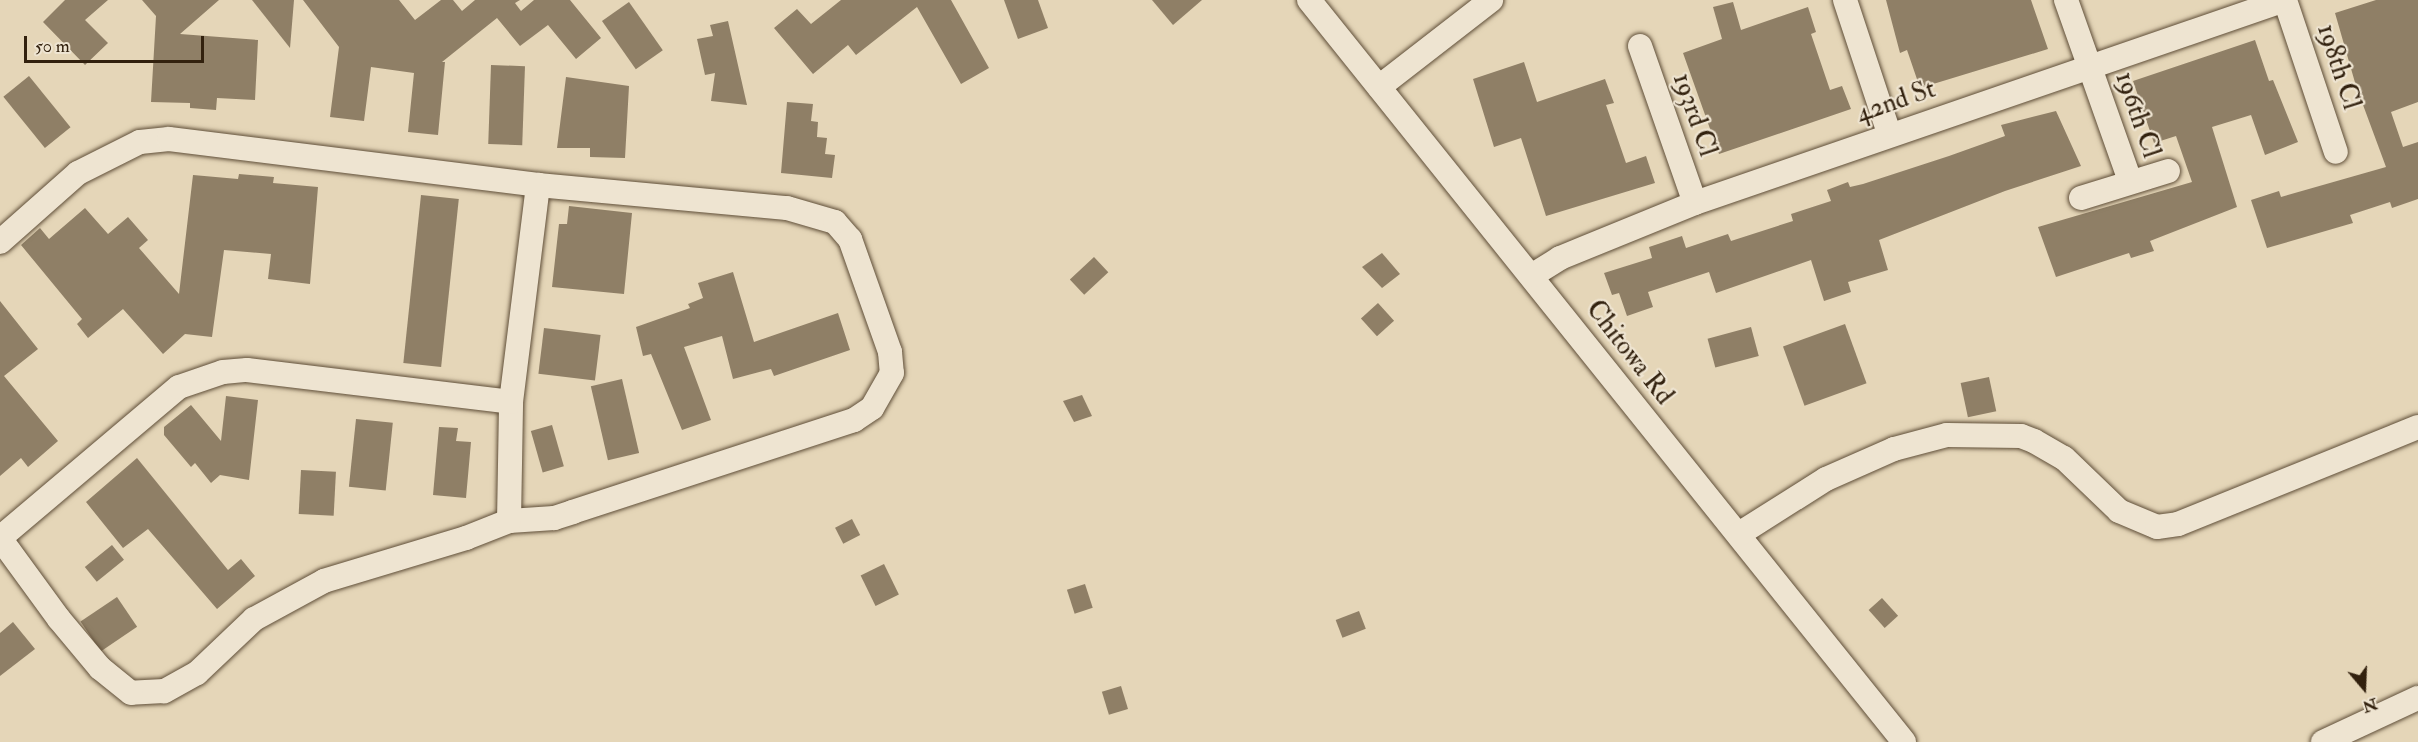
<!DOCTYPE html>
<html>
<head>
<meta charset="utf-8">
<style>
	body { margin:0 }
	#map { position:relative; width:2418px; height:742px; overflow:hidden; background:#e5d6b8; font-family:"IM FELL Double Pica",serif }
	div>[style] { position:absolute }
	.building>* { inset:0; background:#8f7f66; transform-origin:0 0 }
	.roads { filter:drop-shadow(0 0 2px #5f4e38) drop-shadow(0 0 2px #5f4e38) }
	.minor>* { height:24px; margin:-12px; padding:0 12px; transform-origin:12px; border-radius:12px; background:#eee4d1 }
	span { translate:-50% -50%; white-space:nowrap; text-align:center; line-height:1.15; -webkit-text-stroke:4.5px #eee4d1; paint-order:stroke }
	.street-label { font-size:26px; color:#32210e }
	.north { position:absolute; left:2334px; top:658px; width:60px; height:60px; -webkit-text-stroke:4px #eee4d1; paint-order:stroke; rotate:161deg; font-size:16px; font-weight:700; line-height:24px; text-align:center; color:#32210e }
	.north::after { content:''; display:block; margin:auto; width:21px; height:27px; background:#32210e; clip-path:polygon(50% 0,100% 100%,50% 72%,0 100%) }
	.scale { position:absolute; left:24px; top:36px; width:180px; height:27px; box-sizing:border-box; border:3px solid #32210e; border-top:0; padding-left:8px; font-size:18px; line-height:21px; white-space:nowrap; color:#32210e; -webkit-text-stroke:4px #eee4d1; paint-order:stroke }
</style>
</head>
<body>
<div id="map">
	<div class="building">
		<div style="clip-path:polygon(65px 0,108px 0,85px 20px,108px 43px,85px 65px,43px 22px)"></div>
		<div style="clip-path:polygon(142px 0,219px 0,180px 34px,258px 40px,255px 100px,217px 98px,216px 110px,190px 108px,190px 103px,151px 102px,156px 16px)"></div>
		<div style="clip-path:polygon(252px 0,294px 0,290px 48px)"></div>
		<div style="clip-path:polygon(303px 0,399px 0,415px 20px,441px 0,453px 0,462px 11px,475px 0,520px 0,515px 3px,521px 11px,534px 0,570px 0,601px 38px,576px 59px,548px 25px,520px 46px,497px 18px,442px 62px,445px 62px,438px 135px,408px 132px,414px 73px,371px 67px,364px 121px,330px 117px,339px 47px)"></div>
		<div style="clip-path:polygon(841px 0,951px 0,989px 68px,961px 84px,917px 7px,856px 55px,848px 45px,813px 74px,774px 28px,797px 9px,811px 24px)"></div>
		<div style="clip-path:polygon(1004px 0,1038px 0,1048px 28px,1018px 39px)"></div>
		<div style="clip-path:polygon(1152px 0,1202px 0,1173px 25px)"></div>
		<div style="clip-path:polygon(1886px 0,2031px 0,2048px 49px,1920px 88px,1907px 50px,1900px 53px)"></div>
		<div style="clip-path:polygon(2376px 0,2418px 0,2418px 102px,2391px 112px,2403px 147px,2418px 142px,2418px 199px,2392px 208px,2390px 202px,2350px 215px,2353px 223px,2267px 248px,2251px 200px,2279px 191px,2281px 197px,2386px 167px,2356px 86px,2335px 13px)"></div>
		<div style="left:629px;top:2px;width:59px;height:33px;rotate:55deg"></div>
		<div style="clip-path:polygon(1733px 2px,1741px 30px,1808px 7px,1816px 32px,1811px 34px,1830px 90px,1842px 86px,1851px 109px,1719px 154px,1683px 53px,1722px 39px,1713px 7px)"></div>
		<div style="clip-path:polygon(728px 21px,747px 105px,711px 101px,715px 73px,705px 75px,697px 39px,713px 36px,710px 25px)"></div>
		<div style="clip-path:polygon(2255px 40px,2269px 81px,2273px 80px,2298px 142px,2265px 155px,2251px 115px,2212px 127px,2237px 207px,2150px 241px,2154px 251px,2131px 258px,2129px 253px,2056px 277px,2038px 227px,2192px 182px,2176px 136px,2154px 143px,2133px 81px)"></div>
		<div style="clip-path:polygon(1524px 62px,1537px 102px,1605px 79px,1614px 103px,1606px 105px,1626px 163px,1646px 156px,1655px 183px,1546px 216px,1521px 138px,1494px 147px,1473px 79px)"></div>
		<div style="left:491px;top:65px;width:34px;height:79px;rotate:2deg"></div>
		<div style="left:29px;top:76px;width:66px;height:33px;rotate:51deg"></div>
		<div style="clip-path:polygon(566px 77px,629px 86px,625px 158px,590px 157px,590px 148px,557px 148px)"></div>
		<div style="clip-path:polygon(787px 102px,813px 104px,811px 121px,818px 122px,817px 137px,827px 138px,825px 154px,835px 155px,832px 178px,781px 173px)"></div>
		<div style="clip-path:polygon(2056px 111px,2081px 166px,2005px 191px,1879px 240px,1888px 270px,1848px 282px,1851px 292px,1824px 301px,1811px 260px,1716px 293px,1709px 272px,1648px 292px,1653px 307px,1627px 316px,1619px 293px,1612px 295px,1604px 273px,1652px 258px,1649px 247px,1682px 236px,1686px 248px,1728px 234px,1731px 241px,1793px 221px,1791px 214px,1831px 201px,1827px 190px,1848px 182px,1850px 187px,1863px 184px,1949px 156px,2005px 136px,2001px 125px)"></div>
		<div style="clip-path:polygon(239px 174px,274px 177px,273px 183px,318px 187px,310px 284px,268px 279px,271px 254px,224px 250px,212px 337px,185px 334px,163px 354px,123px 309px,88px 338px,77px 324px,82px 319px,21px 245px,40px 228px,49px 239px,85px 208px,108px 234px,128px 217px,148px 240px,139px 248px,179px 294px,193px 175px,238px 179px)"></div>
		<div style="left:421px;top:195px;width:38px;height:169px;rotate:6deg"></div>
		<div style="clip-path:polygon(569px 206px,632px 213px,624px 294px,552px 287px,559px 224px,567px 224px)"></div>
		<div style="clip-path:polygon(1382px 253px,1400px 274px,1382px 288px,1362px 267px)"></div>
		<div style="left:1094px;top:257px;width:21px;height:33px;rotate:47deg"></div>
		<div style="clip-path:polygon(733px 272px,754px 342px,838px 313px,850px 350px,774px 376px,771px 369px,733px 379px,722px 336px,684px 347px,711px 420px,682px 430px,651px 354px,643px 356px,636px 327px,690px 308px,688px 304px,703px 298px,698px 283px)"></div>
		<div style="clip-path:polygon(0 301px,38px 349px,4px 376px,58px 441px,28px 467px,21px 458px,0 476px)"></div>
		<div style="left:1378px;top:303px;width:24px;height:23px;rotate:48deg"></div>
		<div style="left:1845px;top:324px;width:63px;height:66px;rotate:70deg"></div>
		<div style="left:1751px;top:327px;width:30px;height:45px;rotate:75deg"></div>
		<div style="left:544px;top:328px;width:57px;height:46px;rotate:7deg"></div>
		<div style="left:1989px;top:377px;width:35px;height:29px;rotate:78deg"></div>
		<div style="left:622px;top:379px;width:76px;height:32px;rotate:77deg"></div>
		<div style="clip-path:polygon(1082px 395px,1092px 416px,1074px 422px,1063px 401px)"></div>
		<div style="clip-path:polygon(226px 396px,258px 400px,249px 480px,220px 475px,211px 483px,195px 463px,191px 467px,164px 435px,164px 427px,191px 405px,221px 441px)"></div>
		<div style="left:356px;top:419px;width:37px;height:68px;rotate:6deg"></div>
		<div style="left:552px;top:425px;width:43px;height:22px;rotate:74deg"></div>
		<div style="clip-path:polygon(439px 427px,458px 428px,456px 441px,471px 442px,466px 498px,433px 495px)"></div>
		<div style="clip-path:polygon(137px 458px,228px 570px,241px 559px,255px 576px,217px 609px,148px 529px,123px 548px,86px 502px)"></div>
		<div style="left:301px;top:470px;width:35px;height:44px;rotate:3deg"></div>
		<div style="left:852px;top:519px;width:18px;height:19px;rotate:63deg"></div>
		<div style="left:112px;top:545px;width:19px;height:35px;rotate:51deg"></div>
		<div style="left:884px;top:564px;width:34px;height:26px;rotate:64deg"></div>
		<div style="left:1085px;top:584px;width:25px;height:19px;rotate:72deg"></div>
		<div style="left:117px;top:597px;width:36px;height:44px;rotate:56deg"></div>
		<div style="left:1882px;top:598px;width:24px;height:18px;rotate:48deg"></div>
		<div style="left:1359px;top:611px;width:19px;height:25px;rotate:69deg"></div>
		<div style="clip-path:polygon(13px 622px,35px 649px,0 676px,0 633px)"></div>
		<div style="left:1121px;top:686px;width:24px;height:20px;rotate:73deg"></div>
	</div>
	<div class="roads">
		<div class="minor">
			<div style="left:1309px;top:0;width:951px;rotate:51.27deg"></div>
			<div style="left:1845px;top:0;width:140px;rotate:71.7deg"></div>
			<div style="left:2066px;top:0;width:192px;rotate:70.5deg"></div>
			<div style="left:2285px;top:0;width:160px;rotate:71.5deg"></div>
			<div style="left:1640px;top:46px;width:166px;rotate:70.7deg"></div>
			<div style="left:1379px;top:87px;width:142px;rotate:-37.8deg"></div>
			<div style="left:2081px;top:198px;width:91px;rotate:-17.2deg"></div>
			<div style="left:0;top:242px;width:104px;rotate:-41.5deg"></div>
			<div style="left:78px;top:173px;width:69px;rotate:-26.6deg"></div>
			<div style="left:140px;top:142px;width:29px;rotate:-6deg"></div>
			<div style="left:169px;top:139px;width:372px;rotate:7.1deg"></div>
			<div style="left:538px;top:185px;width:250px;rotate:5.3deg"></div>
			<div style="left:787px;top:208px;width:50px;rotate:16.3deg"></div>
			<div style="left:835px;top:222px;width:23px;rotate:49deg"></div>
			<div style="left:850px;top:239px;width:120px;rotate:70.5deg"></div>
			<div style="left:890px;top:352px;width:21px;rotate:85deg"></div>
			<div style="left:892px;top:373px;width:40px;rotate:119.7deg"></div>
			<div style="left:872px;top:408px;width:22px;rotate:146deg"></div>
			<div style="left:854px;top:420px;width:296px;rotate:161.9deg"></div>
			<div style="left:573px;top:512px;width:20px;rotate:162deg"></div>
			<div style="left:554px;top:518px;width:45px;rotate:176.2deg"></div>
			<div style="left:509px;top:521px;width:46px;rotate:158.4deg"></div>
			<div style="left:466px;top:538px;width:148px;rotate:163.2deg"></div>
			<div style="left:324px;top:581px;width:80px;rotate:151.5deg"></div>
			<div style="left:254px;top:619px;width:79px;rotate:136.5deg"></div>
			<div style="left:197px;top:673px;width:38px;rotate:151deg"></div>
			<div style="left:164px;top:691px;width:33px;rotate:177deg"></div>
			<div style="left:131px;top:693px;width:40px;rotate:-141deg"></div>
			<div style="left:100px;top:668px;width:64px;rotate:-129.9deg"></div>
			<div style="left:59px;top:619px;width:100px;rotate:-126.1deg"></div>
			<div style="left:1533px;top:275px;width:32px;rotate:-32deg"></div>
			<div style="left:1560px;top:258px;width:146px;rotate:-22.2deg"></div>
			<div style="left:1695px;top:203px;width:624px;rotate:-18.99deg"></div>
			<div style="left:509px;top:521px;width:119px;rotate:-89deg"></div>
			<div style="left:511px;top:402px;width:219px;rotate:-82.9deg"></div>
			<div style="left:1739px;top:534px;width:103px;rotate:-32.3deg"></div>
			<div style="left:1826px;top:479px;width:74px;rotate:-23.8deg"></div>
			<div style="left:1894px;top:449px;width:55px;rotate:-14.8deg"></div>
			<div style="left:1947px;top:435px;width:74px;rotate:0.8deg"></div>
			<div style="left:2021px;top:436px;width:14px;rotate:21deg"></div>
			<div style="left:2034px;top:441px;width:34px;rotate:30deg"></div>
			<div style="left:2064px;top:458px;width:76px;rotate:43.9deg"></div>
			<div style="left:2119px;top:511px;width:41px;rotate:22.8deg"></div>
			<div style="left:2157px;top:527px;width:21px;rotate:-8deg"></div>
			<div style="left:2178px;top:524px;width:259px;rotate:-22deg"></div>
			<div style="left:0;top:538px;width:234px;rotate:-40.2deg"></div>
			<div style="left:179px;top:387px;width:46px;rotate:-18.8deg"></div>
			<div style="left:223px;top:372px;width:24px;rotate:-5deg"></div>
			<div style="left:247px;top:370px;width:266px;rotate:6.9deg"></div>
			<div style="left:2323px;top:742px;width:105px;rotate:-24.9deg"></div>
		</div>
	</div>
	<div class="street-label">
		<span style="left:2338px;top:67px;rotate:72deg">198th Cl</span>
		<span style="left:1896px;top:102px;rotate:-19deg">42nd St</span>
		<span style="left:1694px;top:115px;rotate:71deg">193rd Cl</span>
		<span style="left:2137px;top:115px;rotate:71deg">196th Cl</span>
		<span style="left:1629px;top:353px;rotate:52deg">Chitowa Rd</span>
	</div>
	<div class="north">N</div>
	<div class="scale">50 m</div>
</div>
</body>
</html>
